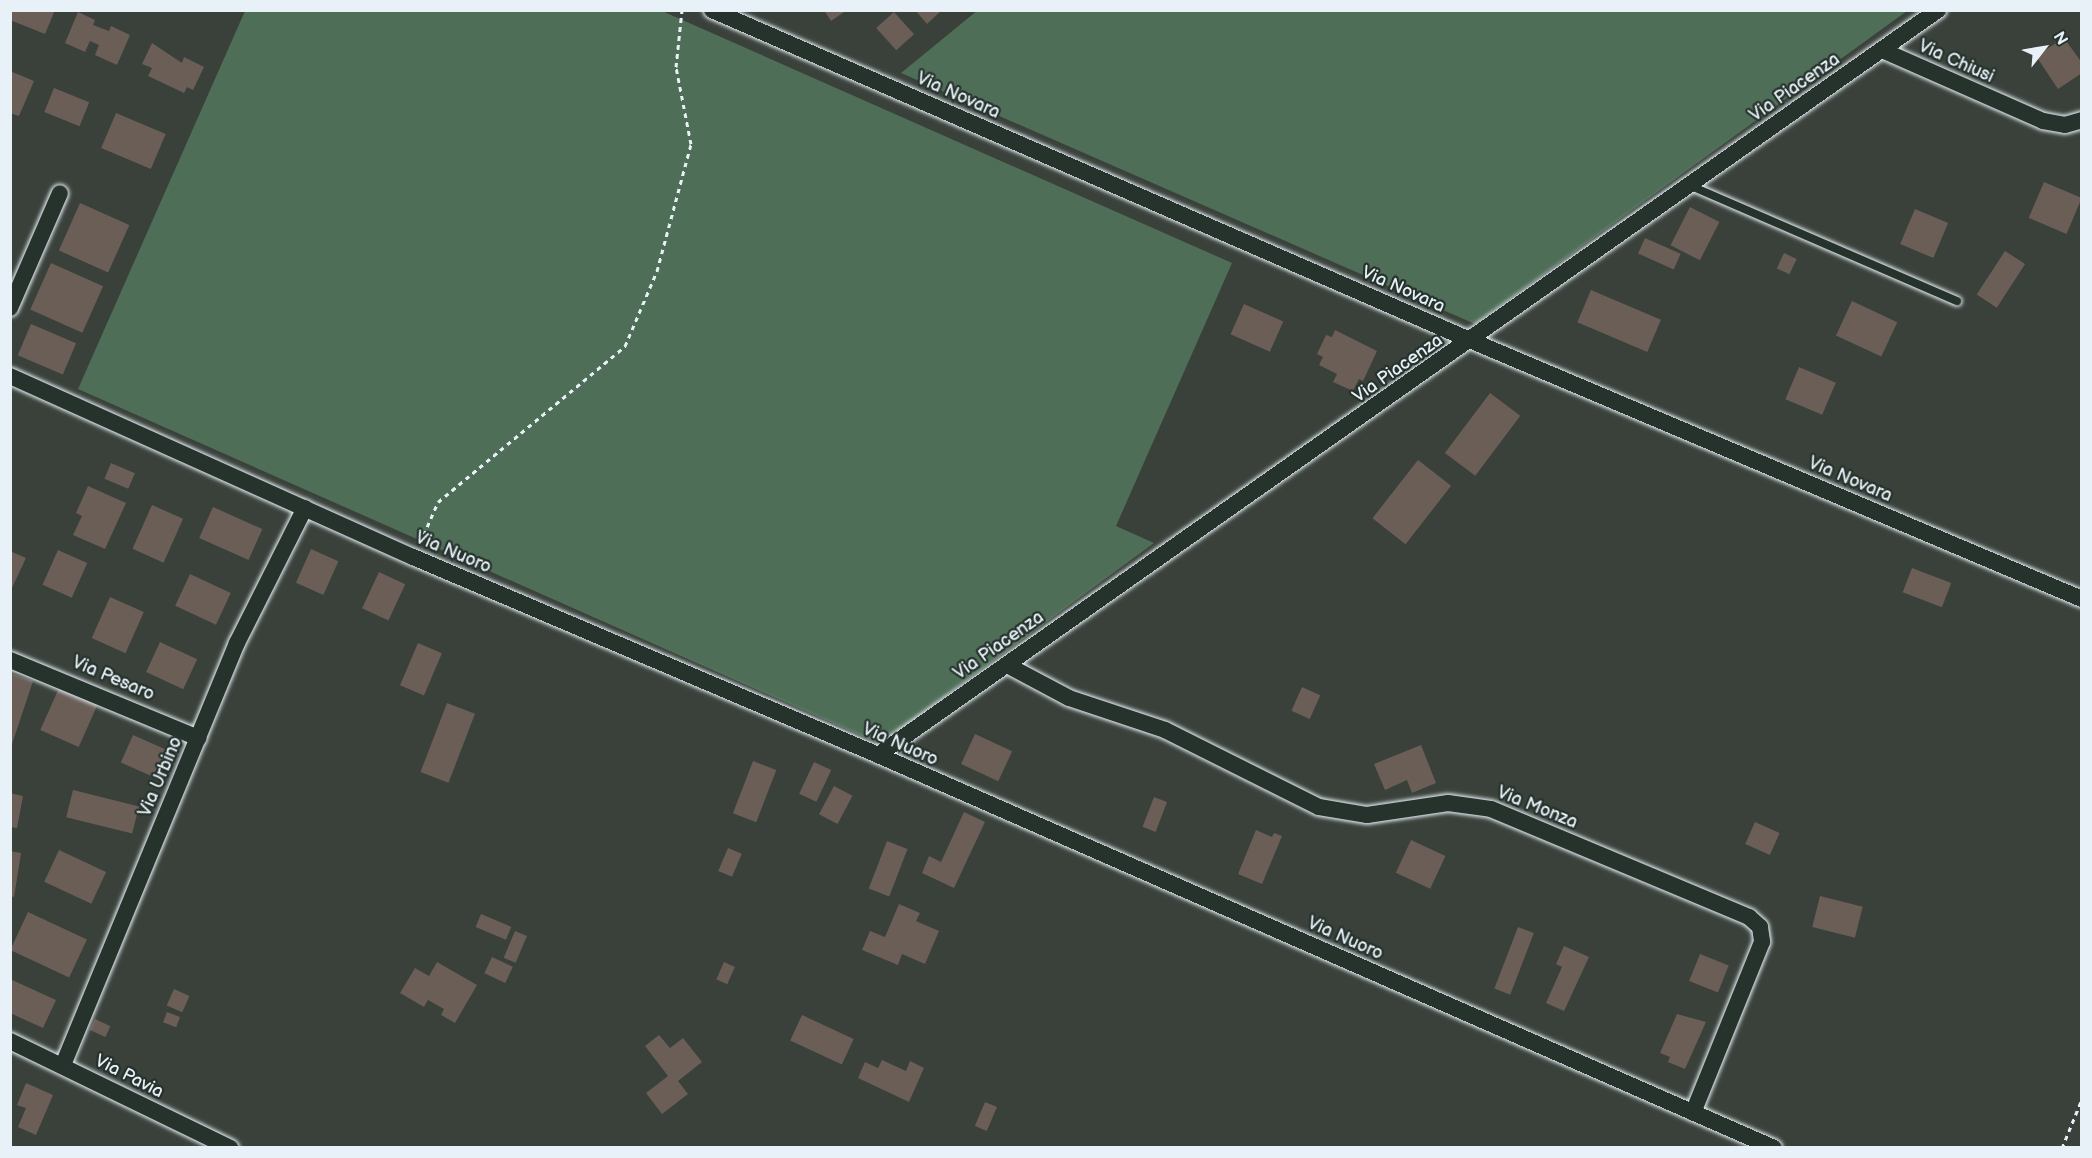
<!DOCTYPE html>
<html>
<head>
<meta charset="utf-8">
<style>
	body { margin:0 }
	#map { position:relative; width:2092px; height:1158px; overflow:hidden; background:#3a403a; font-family:"Balsamiq Sans",sans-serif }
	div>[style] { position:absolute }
	.green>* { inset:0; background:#4f6e58 }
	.building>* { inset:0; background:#6a5e57; transform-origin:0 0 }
	.path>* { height:3px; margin-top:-1.5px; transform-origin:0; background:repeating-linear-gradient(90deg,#e8f1f8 0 4.5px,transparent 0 9px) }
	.roads { filter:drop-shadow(0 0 2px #e8f1f8) drop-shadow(0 0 2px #e8f1f8) }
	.service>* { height:8px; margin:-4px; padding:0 4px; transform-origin:4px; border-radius:4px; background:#26332d }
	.minor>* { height:16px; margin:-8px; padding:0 8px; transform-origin:8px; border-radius:8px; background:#26332d }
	span { translate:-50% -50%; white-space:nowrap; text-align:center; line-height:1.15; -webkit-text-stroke:4.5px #26332d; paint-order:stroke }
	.street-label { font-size:18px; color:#e8f1f8 }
	.frame { position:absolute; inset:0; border:12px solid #e8f1f8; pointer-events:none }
	.north { position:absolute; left:2014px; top:18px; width:60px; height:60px; -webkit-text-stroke:4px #26332d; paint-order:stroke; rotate:59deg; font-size:16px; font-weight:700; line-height:24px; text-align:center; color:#e8f1f8 }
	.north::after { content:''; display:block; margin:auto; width:21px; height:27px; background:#e8f1f8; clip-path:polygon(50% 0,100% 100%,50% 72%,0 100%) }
</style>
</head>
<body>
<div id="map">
	<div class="green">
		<div style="clip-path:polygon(978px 10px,1907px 10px,1907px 11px,1475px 324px,901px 73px)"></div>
		<div style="clip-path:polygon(245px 11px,662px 11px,1232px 263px,1116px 526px,1154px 543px,880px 744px,78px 389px)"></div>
	</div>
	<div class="building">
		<div style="clip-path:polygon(10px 10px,55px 10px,45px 34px,10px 20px)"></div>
		<div style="clip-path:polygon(824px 10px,847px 10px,831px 21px)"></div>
		<div style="clip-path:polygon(915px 10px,942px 10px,927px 24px)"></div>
		<div style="clip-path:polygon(78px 12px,95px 20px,93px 25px,109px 31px,111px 26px,130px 35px,117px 65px,95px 55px,99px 45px,90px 41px,85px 52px,65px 43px)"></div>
		<div style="left:894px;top:12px;width:30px;height:24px;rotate:48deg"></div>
		<div style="clip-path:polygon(2064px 38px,2082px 63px,2082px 73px,2058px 89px,2036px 56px)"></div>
		<div style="clip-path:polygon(152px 43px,182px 63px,184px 57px,204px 67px,193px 90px,187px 87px,184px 93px,148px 76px,152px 68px,142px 64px)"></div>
		<div style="clip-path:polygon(10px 71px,34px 81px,19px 116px,10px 113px)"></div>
		<div style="left:54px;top:88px;width:38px;height:26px;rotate:22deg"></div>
		<div style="left:116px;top:113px;width:54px;height:38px;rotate:23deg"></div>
		<div style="left:2044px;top:182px;width:41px;height:39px;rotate:23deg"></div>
		<div style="left:80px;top:203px;width:54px;height:52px;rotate:24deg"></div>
		<div style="left:1690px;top:207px;width:33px;height:43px;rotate:27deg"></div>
		<div style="left:1915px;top:209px;width:36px;height:38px;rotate:23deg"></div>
		<div style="left:1645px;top:238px;width:39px;height:17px;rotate:24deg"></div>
		<div style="left:2005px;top:251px;width:24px;height:52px;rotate:33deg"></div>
		<div style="left:1784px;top:253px;width:14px;height:17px;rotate:25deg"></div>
		<div style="left:51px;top:263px;width:57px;height:51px;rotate:24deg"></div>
		<div style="left:1591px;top:290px;width:76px;height:35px;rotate:23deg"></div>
		<div style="left:1852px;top:301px;width:50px;height:38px;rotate:25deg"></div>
		<div style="left:1244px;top:304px;width:43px;height:33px;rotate:24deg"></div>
		<div style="left:31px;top:324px;width:49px;height:34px;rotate:23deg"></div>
		<div style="clip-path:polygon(1335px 330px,1377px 351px,1363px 381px,1359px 379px,1353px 391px,1333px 382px,1337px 374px,1319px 365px,1323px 357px,1317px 354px,1326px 335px,1332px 337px)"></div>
		<div style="left:1799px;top:367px;width:40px;height:35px;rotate:23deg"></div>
		<div style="left:1490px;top:393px;width:38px;height:75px;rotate:37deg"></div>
		<div style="left:1418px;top:460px;width:42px;height:74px;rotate:38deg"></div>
		<div style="left:111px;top:463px;width:26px;height:17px;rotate:23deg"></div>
		<div style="clip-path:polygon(88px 486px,126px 503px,105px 549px,73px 535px,82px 516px,76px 513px)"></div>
		<div style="left:152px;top:505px;width:34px;height:48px;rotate:24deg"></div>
		<div style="left:213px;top:507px;width:54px;height:34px;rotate:24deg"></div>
		<div style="left:311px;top:549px;width:30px;height:37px;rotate:24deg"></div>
		<div style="left:58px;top:550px;width:32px;height:38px;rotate:24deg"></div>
		<div style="clip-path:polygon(10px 551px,26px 558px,10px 592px)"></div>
		<div style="left:1912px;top:568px;width:42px;height:26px;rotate:21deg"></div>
		<div style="left:379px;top:572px;width:29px;height:40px;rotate:25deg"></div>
		<div style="left:190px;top:574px;width:45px;height:35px;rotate:25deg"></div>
		<div style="left:110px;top:597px;width:37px;height:45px;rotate:24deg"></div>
		<div style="left:160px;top:642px;width:41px;height:33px;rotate:25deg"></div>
		<div style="left:418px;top:643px;width:26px;height:46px;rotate:23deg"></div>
		<div style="clip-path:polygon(10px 673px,33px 681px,11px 747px,10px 747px)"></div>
		<div style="left:1302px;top:687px;width:20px;height:26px;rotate:24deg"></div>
		<div style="left:59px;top:688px;width:42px;height:46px;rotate:24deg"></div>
		<div style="left:447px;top:703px;width:30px;height:74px;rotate:21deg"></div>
		<div style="left:975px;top:734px;width:41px;height:33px;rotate:25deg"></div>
		<div style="left:133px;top:735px;width:39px;height:30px;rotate:24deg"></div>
		<div style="clip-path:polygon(1421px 745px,1436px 783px,1412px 793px,1407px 780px,1385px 790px,1374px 764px)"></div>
		<div style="left:753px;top:761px;width:25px;height:56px;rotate:21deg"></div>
		<div style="left:814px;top:762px;width:19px;height:35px;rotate:25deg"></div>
		<div style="left:834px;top:786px;width:21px;height:32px;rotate:28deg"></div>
		<div style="left:73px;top:790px;width:68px;height:28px;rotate:14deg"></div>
		<div style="clip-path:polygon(10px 793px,23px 796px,17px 828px,10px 827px)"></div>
		<div style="left:1154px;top:797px;width:14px;height:32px;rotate:21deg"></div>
		<div style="clip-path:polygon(964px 812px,985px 822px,954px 888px,922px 873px,929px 856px,941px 862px)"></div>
		<div style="left:1755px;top:822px;width:27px;height:24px;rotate:24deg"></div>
		<div style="clip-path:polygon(1256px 830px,1272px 837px,1274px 833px,1282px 836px,1262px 884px,1238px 874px)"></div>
		<div style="left:1411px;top:840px;width:38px;height:36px;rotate:25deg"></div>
		<div style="left:887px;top:841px;width:22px;height:51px;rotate:21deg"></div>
		<div style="left:728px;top:848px;width:15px;height:25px;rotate:23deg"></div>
		<div style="left:59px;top:850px;width:52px;height:35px;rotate:25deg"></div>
		<div style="clip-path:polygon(10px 851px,21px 853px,14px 897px,10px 896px)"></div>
		<div style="left:1820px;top:896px;width:44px;height:32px;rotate:14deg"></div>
		<div style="clip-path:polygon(899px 904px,920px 913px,916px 921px,939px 931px,925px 964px,902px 954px,898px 965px,862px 950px,870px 931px,885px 937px)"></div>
		<div style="left:28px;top:912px;width:65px;height:42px;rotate:25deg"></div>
		<div style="left:481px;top:914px;width:33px;height:14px;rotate:23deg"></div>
		<div style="left:1518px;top:927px;width:17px;height:66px;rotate:21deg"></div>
		<div style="left:515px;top:931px;width:13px;height:29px;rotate:23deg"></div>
		<div style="clip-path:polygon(1564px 946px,1589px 957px,1564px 1011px,1546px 1003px,1562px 967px,1556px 964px)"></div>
		<div style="left:1700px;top:954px;width:31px;height:29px;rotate:22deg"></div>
		<div style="left:492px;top:957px;width:23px;height:18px;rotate:25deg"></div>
		<div style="clip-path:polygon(437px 962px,477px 985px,455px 1023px,441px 1015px,444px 1009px,428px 1000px,424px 1007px,400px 993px,415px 968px,429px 976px)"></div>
		<div style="left:724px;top:962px;width:12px;height:19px;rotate:24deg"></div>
		<div style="clip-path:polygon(10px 979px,56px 1000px,43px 1028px,10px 1013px)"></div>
		<div style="left:174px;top:989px;width:17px;height:18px;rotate:24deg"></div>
		<div style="left:167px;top:1012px;width:14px;height:11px;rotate:21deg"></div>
		<div style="clip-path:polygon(1677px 1014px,1706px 1022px,1685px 1069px,1668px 1062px,1670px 1057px,1660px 1053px)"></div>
		<div style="left:802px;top:1015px;width:57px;height:28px;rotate:25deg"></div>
		<div style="left:95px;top:1019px;width:17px;height:12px;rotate:25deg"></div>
		<div style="clip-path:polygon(659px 1035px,670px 1048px,683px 1038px,702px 1062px,678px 1081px,688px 1094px,662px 1114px,646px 1093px,668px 1076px,645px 1046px)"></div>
		<div style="clip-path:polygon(882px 1060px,906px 1071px,910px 1061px,924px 1068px,909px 1102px,858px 1078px,865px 1062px,878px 1068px)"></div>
		<div style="clip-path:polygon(26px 1083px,53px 1095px,36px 1135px,18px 1127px,26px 1108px,17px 1105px)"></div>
		<div style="left:985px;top:1102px;width:13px;height:26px;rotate:23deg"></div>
	</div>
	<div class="path">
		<div style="left:420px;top:543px;width:45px;rotate:-66.3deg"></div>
		<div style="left:438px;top:502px;width:244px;rotate:-39.8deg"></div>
		<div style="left:625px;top:346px;width:82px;rotate:-66.9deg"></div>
		<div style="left:657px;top:271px;width:131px;rotate:-75deg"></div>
		<div style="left:691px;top:144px;width:78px;rotate:-101deg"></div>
		<div style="left:676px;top:67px;width:57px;rotate:-84deg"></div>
		<div style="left:2062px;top:1148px;width:53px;rotate:-67.8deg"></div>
	</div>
	<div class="roads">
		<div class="service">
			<div style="left:1691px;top:186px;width:290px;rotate:23.4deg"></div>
		</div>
		<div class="minor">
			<div style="left:712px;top:10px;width:829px;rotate:23.53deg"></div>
			<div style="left:1472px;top:341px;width:662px;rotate:22.93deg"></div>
			<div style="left:1882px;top:50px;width:176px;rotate:23.8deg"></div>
			<div style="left:2043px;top:121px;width:22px;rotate:10deg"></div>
			<div style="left:2065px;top:125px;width:18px;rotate:-16deg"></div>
			<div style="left:10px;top:308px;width:125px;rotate:-66.5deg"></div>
			<div style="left:10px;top:376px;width:442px;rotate:24.2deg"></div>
			<div style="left:413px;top:557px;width:505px;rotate:23.06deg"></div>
			<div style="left:878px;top:755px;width:978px;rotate:23.68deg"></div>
			<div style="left:10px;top:660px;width:204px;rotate:22.5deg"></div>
			<div style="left:1007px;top:665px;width:70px;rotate:28deg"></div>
			<div style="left:1069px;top:698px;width:101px;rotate:18.4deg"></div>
			<div style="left:1165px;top:730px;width:172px;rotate:26.6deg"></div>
			<div style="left:1319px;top:807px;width:49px;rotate:9.5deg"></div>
			<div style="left:1367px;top:815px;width:82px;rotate:-8.4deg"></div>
			<div style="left:1448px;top:803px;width:43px;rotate:7.9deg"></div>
			<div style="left:1491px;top:809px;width:280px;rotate:22.7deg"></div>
			<div style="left:1749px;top:917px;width:15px;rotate:42deg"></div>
			<div style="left:1760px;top:927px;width:15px;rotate:82deg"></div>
			<div style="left:1762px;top:942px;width:184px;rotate:112deg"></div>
			<div style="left:878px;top:755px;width:1296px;rotate:-35.1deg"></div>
			<div style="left:10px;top:1041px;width:245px;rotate:25.9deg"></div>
			<div style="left:63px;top:1065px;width:456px;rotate:-67.6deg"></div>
			<div style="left:237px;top:643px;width:151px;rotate:-63.3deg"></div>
		</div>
	</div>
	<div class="street-label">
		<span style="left:1956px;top:62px;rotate:24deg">Via Chiusi</span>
		<span style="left:1795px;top:88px;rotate:-35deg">Via Piacenza</span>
		<span style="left:958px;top:96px;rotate:24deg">Via Novara</span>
		<span style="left:1403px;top:290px;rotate:24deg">Via Novara</span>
		<span style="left:1398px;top:369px;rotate:-35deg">Via Piacenza</span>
		<span style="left:1850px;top:480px;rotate:23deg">Via Novara</span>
		<span style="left:453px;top:553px;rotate:23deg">Via Nuoro</span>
		<span style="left:999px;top:646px;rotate:-35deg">Via Piacenza</span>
		<span style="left:113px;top:679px;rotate:23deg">Via Pesaro</span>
		<span style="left:900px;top:745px;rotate:24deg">Via Nuoro</span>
		<span style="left:161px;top:777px;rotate:-67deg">Via Urbino</span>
		<span style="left:1537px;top:808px;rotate:22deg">Via Monza</span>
		<span style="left:1345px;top:939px;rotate:24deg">Via Nuoro</span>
		<span style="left:129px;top:1077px;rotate:27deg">Via Pavia</span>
	</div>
	<div class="frame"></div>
	<div class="north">N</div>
</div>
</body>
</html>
